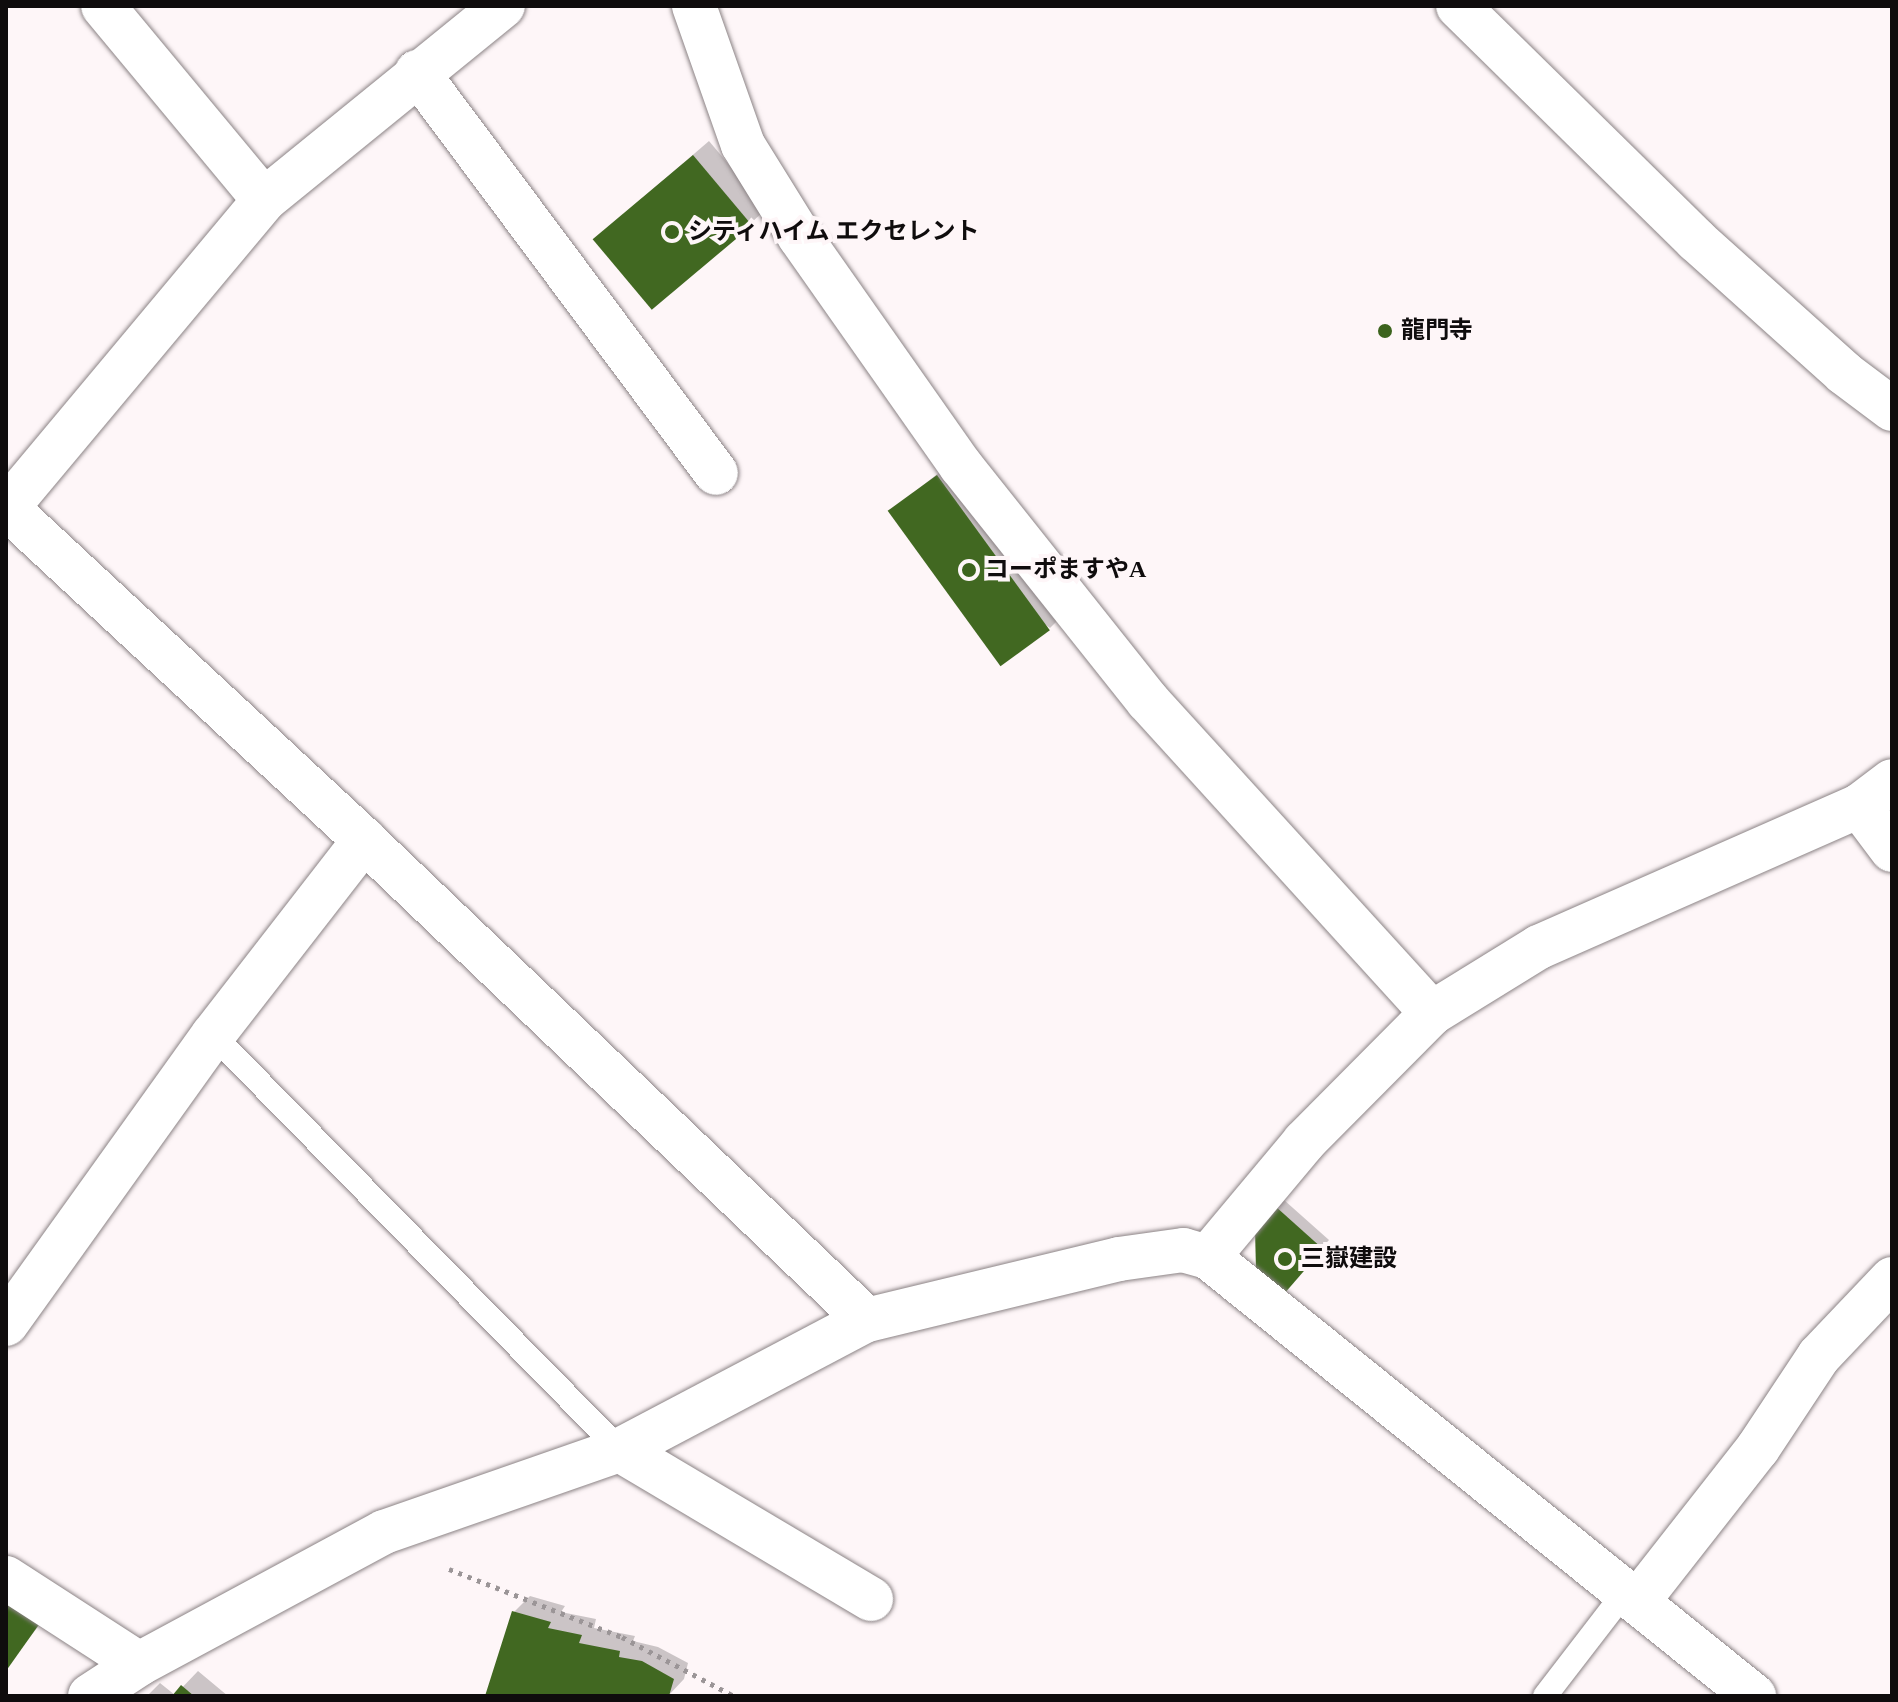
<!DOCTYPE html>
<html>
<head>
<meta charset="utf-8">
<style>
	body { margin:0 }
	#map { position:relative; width:1898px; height:1702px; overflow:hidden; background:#fef6f8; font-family:"Times New Roman","Noto Sans JP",serif }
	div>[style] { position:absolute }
	.shadow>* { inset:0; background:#0003 }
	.building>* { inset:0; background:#416821; transform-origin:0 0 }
	.path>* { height:5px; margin-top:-2.5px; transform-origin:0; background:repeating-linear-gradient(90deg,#9b9597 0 4px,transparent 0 10px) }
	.roads { filter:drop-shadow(0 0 2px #8b8385) drop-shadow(0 0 2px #8b8385) }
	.lane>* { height:24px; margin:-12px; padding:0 12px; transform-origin:12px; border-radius:12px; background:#fff }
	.street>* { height:44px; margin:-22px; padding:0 22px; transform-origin:22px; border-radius:22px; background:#fff }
	.dots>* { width:22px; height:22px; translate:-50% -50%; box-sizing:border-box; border:4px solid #fef6f8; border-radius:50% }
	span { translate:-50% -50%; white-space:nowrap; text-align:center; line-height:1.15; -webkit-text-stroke:8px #fef6f8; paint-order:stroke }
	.poi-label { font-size:24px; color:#0f0c0d; font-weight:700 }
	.left { translate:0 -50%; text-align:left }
	.frame { position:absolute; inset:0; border:8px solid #0f0c0d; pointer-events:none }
</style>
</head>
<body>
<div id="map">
	<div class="shadow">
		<div style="clip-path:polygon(709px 141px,766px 209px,750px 224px,595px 239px)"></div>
		<div style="clip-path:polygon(954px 461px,1065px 613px,1050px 628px,890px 511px)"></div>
		<div style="clip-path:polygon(1284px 1200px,1329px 1240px,1291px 1284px,1257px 1230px)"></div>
		<div style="clip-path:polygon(6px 1574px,54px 1606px,6px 1668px)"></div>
		<div style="clip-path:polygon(530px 1596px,565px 1606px,561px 1612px,596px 1619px,594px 1628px,635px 1636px,633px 1641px,658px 1647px,688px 1663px,684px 1679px,668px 1696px,488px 1696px,514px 1612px)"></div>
		<div style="clip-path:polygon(198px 1671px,228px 1696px,147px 1696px,160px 1683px,175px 1695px)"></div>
	</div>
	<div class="building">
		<div style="left:693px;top:155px;width:92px;height:131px;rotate:50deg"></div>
		<div style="left:937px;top:475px;width:192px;height:61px;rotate:54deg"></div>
		<div style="clip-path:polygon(1275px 1206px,1323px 1249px,1284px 1294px,1256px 1270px,1255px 1230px)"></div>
		<div style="clip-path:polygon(6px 1600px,40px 1623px,6px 1671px)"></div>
		<div style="clip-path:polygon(512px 1611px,551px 1622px,548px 1628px,582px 1635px,579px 1643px,620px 1651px,619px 1657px,642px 1661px,674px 1679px,669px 1696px,485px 1696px)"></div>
		<div style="clip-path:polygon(181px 1685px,194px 1696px,172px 1696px)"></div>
	</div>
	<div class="path">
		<div style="left:449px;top:1569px;width:186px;rotate:21.5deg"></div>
		<div style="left:622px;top:1637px;width:127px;rotate:27.8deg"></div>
	</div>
	<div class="roads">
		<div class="lane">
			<div style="left:213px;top:1035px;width:581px;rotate:45.56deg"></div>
			<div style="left:1545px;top:1696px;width:133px;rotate:-52.4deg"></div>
		</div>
		<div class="street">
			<div style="left:103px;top:6px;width:252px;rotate:50.3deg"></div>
			<div style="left:694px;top:6px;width:147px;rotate:70.6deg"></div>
			<div style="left:743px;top:145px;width:108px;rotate:58.2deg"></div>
			<div style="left:800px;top:237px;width:280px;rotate:54.9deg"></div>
			<div style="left:961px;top:466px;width:300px;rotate:51.5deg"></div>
			<div style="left:1148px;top:701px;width:422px;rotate:47.7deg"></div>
			<div style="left:1458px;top:6px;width:334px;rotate:44.5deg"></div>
			<div style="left:1696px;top:240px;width:199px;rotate:41.9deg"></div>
			<div style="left:1844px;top:373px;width:60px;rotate:36.9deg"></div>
			<div style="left:417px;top:72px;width:500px;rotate:53.29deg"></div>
			<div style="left:7px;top:508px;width:488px;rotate:42.9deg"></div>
			<div style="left:364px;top:840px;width:695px;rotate:43.66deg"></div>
			<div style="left:6px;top:509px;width:403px;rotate:-50.1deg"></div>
			<div style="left:264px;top:200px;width:308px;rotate:-39.1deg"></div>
			<div style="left:1859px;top:806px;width:55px;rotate:53.1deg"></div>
			<div style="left:1208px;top:1257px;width:150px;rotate:-50.1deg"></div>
			<div style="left:1304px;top:1142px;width:182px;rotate:-45.2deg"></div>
			<div style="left:1432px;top:1013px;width:126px;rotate:-31.7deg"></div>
			<div style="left:1539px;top:947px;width:350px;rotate:-23.8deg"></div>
			<div style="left:1859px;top:806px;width:41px;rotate:-37.1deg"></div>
			<div style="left:6px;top:1324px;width:355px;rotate:-54.4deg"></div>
			<div style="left:213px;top:1035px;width:247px;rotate:-52.2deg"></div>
			<div style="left:620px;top:1450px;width:292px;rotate:30.7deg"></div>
			<div style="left:6px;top:1578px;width:158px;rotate:32.9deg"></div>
			<div style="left:1638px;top:1601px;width:194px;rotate:-51.9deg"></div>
			<div style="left:1758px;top:1448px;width:110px;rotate:-56.5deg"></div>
			<div style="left:1819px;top:1356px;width:106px;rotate:-46.5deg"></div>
			<div style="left:90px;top:1696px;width:59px;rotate:-33.1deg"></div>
			<div style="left:139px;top:1664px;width:278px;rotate:-28.3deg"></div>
			<div style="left:384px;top:1532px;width:250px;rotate:-19.2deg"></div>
			<div style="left:620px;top:1450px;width:279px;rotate:-27.8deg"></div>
			<div style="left:867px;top:1320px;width:259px;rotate:-13.6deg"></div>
			<div style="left:1119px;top:1259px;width:65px;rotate:-8deg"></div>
			<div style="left:1183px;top:1250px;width:26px;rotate:16deg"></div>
			<div style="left:1208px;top:1257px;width:701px;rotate:38.8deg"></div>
		</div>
	</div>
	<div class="dots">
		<div style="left:672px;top:232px;background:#3c631d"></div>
		<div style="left:1385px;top:331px;background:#3c631d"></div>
		<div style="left:969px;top:570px;background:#3c631d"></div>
		<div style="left:1285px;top:1259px;background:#3c631d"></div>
	</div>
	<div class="poi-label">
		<span class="left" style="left:688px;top:232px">シティハイム エクセレント</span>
		<span class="left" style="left:1401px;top:331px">龍門寺</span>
		<span class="left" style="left:985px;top:570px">コーポますやA</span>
		<span class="left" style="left:1301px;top:1259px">三嶽建設</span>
	</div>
	<div class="frame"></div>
</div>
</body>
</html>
